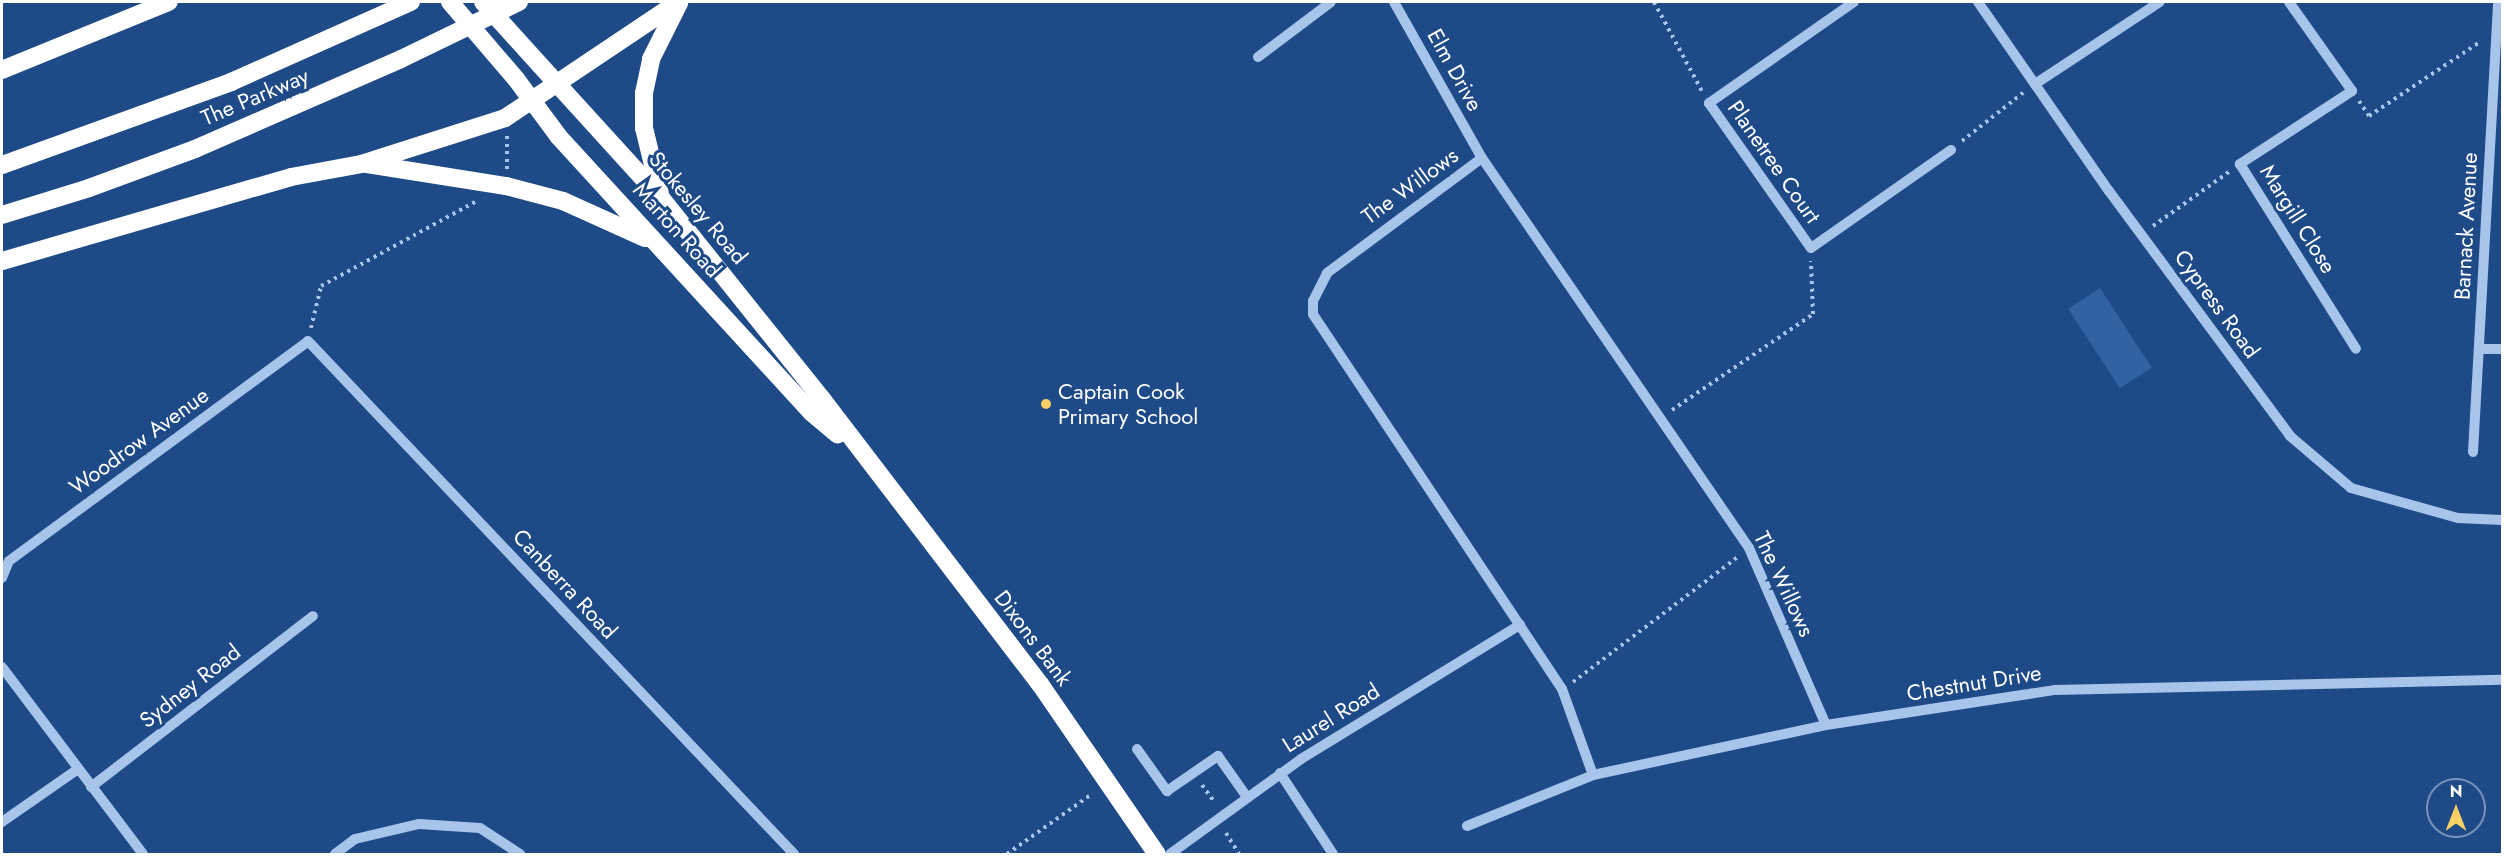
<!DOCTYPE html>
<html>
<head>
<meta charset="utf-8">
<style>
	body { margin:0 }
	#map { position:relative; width:2504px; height:856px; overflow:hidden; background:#1e4a87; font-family:Jost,sans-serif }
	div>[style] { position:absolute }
	.green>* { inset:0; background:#3163a4; transform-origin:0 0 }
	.path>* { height:4px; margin-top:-2px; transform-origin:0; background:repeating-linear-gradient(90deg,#a7c4eb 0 3px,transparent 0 7.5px) }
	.minor>* { height:10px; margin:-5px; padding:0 5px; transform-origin:5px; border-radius:5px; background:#a7c4eb }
	.highway>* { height:18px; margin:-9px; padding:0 9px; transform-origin:9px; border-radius:9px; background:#fff }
	.highway-bridge>* { height:18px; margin:-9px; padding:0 9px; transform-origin:9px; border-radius:9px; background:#fff }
	.dots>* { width:16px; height:16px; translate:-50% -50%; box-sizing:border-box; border:3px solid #1e4a87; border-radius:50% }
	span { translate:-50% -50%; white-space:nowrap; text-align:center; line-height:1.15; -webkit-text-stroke:6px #1e4a87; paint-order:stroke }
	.street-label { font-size:22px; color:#fff }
	.poi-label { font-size:22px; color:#fff }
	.left { translate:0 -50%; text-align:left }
	.frame { position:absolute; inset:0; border:3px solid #fff; pointer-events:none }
	.north { position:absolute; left:2426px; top:778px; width:60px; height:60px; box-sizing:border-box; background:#1e4a87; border:2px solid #7892b7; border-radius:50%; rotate:0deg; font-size:16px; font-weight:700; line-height:24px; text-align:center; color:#fff }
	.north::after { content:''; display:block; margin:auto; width:21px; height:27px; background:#fad166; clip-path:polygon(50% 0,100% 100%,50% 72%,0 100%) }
</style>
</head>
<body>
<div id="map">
	<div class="green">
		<div style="left:2100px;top:288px;width:95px;height:38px;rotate:57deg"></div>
	</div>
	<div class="path">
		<div style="left:1654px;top:2px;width:101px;rotate:61.7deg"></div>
		<div style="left:2359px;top:101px;width:18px;rotate:56deg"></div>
		<div style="left:2369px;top:116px;width:133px;rotate:-33.7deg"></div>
		<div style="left:1962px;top:141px;width:79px;rotate:-38.3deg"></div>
		<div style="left:507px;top:169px;width:34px;rotate:-90deg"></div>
		<div style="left:2153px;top:226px;width:95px;rotate:-35.5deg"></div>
		<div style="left:311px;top:328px;width:43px;rotate:-76.6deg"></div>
		<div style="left:321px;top:286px;width:178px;rotate:-28.6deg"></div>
		<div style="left:1672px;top:410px;width:171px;rotate:-34.2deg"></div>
		<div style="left:1813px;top:314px;width:53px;rotate:-92.2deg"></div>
		<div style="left:1573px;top:682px;width:208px;rotate:-37.2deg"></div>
		<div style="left:1202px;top:785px;width:22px;rotate:54deg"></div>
		<div style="left:1226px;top:833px;width:25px;rotate:58deg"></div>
		<div style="left:1007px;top:854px;width:105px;rotate:-35.3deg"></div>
	</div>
	<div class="minor">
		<div style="left:1394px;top:2px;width:179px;rotate:60.6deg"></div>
		<div style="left:1854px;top:2px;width:177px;rotate:145.1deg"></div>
		<div style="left:1709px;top:103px;width:177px;rotate:54.9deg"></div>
		<div style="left:1811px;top:248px;width:171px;rotate:-35deg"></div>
		<div style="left:1978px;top:2px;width:230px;rotate:55.3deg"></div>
		<div style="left:2109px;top:191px;width:305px;rotate:53.5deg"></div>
		<div style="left:2290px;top:436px;width:80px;rotate:40.4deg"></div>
		<div style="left:2351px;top:488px;width:111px;rotate:15.7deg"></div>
		<div style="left:2458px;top:518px;width:44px;rotate:2.6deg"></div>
		<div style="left:2289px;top:2px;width:109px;rotate:54.7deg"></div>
		<div style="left:2352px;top:91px;width:134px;rotate:146.9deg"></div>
		<div style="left:2240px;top:164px;width:218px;rotate:57.9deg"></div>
		<div style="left:1258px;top:57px;width:91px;rotate:-37deg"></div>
		<div style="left:2035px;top:84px;width:149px;rotate:-33.3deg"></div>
		<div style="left:2479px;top:349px;width:23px"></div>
		<div style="left:2473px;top:452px;width:451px;rotate:-86.8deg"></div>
		<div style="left:2px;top:578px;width:18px;rotate:-68deg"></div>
		<div style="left:9px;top:561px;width:371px;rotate:-36.3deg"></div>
		<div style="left:308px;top:341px;width:707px;rotate:46.55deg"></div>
		<div style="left:2px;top:667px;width:234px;rotate:53deg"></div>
		<div style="left:1137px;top:749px;width:52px;rotate:54.5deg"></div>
		<div style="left:1167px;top:791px;width:62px;rotate:-34.5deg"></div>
		<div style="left:1218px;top:756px;width:50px;rotate:54.7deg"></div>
		<div style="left:1280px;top:773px;width:97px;rotate:56.8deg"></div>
		<div style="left:1593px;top:775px;width:91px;rotate:-109.8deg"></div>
		<div style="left:1562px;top:689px;width:450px;rotate:-123.6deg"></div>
		<div style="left:1313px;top:314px;width:13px;rotate:-90deg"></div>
		<div style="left:1313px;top:301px;width:31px;rotate:-63deg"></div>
		<div style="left:1327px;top:273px;width:193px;rotate:-36.6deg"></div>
		<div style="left:1482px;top:158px;width:473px;rotate:55.6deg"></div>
		<div style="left:1749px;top:548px;width:193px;rotate:66.5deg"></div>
		<div style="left:91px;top:787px;width:280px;rotate:-37.6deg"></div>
		<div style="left:2px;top:822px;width:93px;rotate:-34.9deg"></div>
		<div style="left:1467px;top:826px;width:136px;rotate:-22deg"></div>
		<div style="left:1593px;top:775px;width:238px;rotate:-12.1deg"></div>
		<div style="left:1826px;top:725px;width:232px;rotate:-8.7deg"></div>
		<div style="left:2055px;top:690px;width:447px;rotate:-1.3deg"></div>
		<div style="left:335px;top:854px;width:25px;rotate:-37deg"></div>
		<div style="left:355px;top:839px;width:66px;rotate:-13.2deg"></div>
		<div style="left:419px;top:824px;width:61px;rotate:3.8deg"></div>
		<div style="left:480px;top:828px;width:48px;rotate:33deg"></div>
		<div style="left:1170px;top:854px;width:162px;rotate:-35.9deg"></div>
		<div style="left:1301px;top:759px;width:257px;rotate:-31.5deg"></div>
	</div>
	<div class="highway">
		<div style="left:540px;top:65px;width:180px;rotate:47.7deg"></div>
		<div style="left:661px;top:198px;width:258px;rotate:51.3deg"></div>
		<div style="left:822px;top:399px;width:359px;rotate:52.6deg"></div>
		<div style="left:1040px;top:684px;width:206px;rotate:55.5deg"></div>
		<div style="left:2px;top:70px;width:180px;rotate:-22.2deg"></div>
		<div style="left:516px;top:79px;width:72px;rotate:53.4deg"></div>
		<div style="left:559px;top:137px;width:373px;rotate:47.5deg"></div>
		<div style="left:811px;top:412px;width:35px;rotate:40deg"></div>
		<div style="left:367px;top:164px;width:141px;rotate:9deg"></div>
		<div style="left:506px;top:186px;width:59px;rotate:14.7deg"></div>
		<div style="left:563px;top:201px;width:90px;rotate:24.3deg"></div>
		<div style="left:2px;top:165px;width:244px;rotate:-19.9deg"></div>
		<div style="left:231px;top:82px;width:197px;rotate:-24deg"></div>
		<div style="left:660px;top:194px;width:68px;rotate:-103.6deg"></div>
		<div style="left:644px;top:128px;width:35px;rotate:-90deg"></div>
		<div style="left:644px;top:93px;width:35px;rotate:-78deg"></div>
		<div style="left:651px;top:59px;width:63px;rotate:-63.4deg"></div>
		<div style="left:2px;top:215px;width:91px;rotate:-17.2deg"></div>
		<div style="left:89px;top:188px;width:113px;rotate:-20.2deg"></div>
		<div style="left:195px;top:149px;width:225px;rotate:-23.6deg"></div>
		<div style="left:401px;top:59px;width:131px;rotate:-25.8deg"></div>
		<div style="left:2px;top:261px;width:301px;rotate:-16.2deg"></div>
		<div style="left:291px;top:177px;width:71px;rotate:-10.5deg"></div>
		<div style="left:361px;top:164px;width:151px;rotate:-17.7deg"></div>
		<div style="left:505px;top:118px;width:208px;rotate:-33.8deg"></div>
	</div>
	<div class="highway-bridge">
		<div style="left:450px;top:2px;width:101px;rotate:49.4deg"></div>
		<div style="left:483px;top:2px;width:85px;rotate:47.9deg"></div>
	</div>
	<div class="dots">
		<div style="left:1046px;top:404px;background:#fad166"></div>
	</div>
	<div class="street-label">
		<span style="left:1455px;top:70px;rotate:61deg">Elm Drive</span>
		<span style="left:255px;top:97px;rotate:-23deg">The Parkway</span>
		<span style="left:1774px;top:162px;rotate:55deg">Planetree Court</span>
		<span style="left:1410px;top:186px;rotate:-36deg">The Willows</span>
		<span style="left:698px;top:208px;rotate:50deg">Stokesley Road</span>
		<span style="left:2298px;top:219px;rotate:58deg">Margill Close</span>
		<span style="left:2466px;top:226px;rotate:-87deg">Barnack Avenue</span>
		<span style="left:677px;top:230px;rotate:48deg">Marton Road</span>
		<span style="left:2217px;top:304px;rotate:54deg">Cypress Road</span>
		<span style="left:139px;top:441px;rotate:-36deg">Woodrow Avenue</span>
		<span style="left:565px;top:584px;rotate:47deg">Canberra Road</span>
		<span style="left:1784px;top:584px;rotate:65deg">The Willows</span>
		<span style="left:1033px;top:638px;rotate:53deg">Dixons Bank</span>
		<span style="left:1974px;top:683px;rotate:-9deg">Chestnut Drive</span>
		<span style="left:190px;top:686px;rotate:-38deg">Sydney Road</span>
		<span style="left:1331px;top:718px;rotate:-32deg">Laurel Road</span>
	</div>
	<div class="poi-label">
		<span class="left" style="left:1058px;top:404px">Captain Cook<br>Primary School</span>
	</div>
	<div class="frame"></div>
	<div class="north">N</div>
</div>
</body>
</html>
